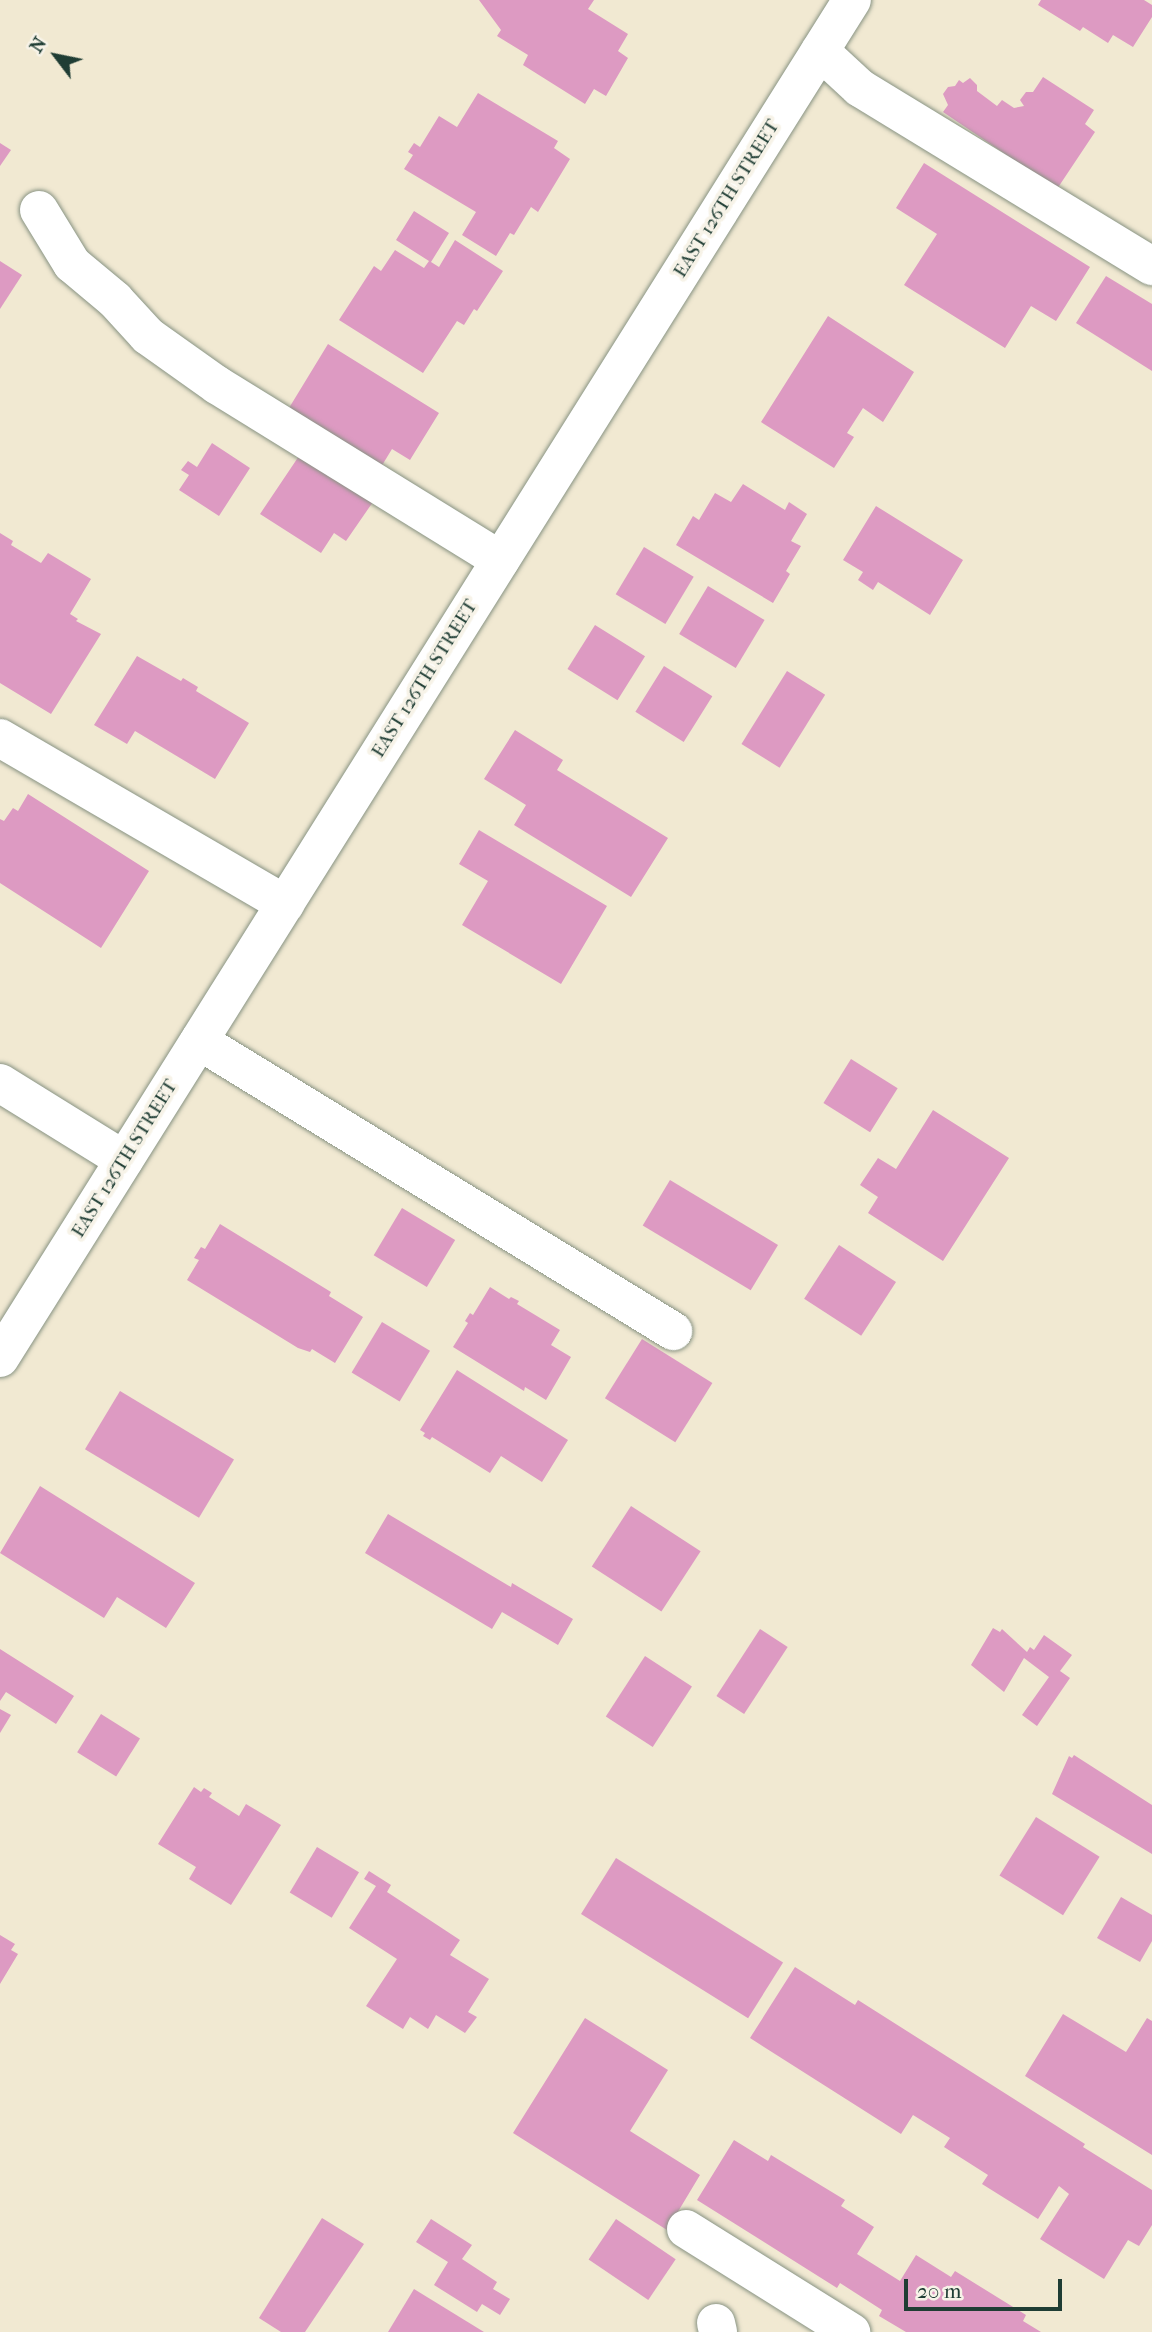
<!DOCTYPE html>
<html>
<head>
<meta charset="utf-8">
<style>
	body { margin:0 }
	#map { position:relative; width:1152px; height:2332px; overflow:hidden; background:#f1e9d2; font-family:"IM FELL French Canon",serif }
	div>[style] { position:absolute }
	.building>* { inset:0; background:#dd9ac2; transform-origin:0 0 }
	.roads { filter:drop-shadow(0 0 2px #889383) drop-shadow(0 0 2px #889383) }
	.minor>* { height:38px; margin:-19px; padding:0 19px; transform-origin:19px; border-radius:19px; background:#fff }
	span { translate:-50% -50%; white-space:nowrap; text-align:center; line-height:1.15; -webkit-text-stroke:7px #f7f3e8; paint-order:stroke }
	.street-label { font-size:19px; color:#1f3d34 }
	.north { position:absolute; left:21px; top:21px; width:70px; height:70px; -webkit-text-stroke:5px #f7f3e8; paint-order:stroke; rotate:302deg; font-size:19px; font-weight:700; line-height:28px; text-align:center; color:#1f3d34 }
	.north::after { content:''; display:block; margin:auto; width:24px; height:32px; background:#1f3d34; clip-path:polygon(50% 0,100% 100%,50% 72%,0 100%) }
	.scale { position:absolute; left:904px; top:2279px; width:158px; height:32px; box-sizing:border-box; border:4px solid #1f3d34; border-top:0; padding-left:9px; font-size:21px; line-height:24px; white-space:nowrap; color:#1f3d34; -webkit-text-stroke:5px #f7f3e8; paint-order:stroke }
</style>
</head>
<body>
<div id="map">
	<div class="building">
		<div style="clip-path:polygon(479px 0,594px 0,588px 9px,628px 34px,618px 51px,628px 58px,606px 96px,594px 89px,585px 104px,523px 65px,528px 55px,497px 36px,501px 30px)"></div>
		<div style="clip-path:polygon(1041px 0,1144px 0,1152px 5px,1152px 17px,1133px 47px,1113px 35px,1108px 43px,1083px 27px,1080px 31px,1038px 5px)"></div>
		<div style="clip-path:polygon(1043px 77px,1094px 110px,1085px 124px,1095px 132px,1057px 189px,943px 112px,948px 105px,943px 94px,948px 87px,955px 86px,959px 80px,963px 83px,970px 78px,977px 85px,977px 91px,997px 106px,1002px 100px,1014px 108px,1024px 106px,1020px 100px,1026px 92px,1033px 92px)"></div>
		<div style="clip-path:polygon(478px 93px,558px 141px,554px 148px,570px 159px,538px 212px,531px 207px,514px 235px,510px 233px,496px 256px,462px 235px,476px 212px,404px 169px,413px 155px,408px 152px,414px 143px,420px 147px,439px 116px,457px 127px)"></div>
		<div style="clip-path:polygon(0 143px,11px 150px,0 166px)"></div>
		<div style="clip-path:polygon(924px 163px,1090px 267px,1056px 321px,1031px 306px,1005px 348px,904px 285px,937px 234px,896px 208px)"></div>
		<div style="clip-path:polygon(414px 211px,449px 233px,431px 262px,439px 267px,455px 240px,503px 271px,477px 311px,474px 309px,464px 325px,457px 321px,423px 373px,339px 320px,374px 266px,381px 271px,395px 250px,424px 268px,429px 261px,396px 240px)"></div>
		<div style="clip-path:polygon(0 261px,22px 275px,0 309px)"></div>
		<div style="clip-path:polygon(1106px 276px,1152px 304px,1152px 371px,1076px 323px)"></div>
		<div style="clip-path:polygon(828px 316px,914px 372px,883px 422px,863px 408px,847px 433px,854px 437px,834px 468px,761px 422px)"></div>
		<div style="clip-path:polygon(328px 344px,439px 413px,410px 460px,392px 449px,381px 467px,289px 408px)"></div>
		<div style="clip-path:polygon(212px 443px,250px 468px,219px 516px,179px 490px,189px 475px,181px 470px,188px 461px,197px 467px)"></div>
		<div style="clip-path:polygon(301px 453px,375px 499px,346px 541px,334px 533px,321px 553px,260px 514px)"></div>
		<div style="clip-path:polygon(743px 484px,785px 510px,789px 502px,807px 514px,791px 541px,801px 546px,786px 571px,790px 574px,773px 603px,676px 545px,693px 516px,699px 520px,715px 493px,731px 502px)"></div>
		<div style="clip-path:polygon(876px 506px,963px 560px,930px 615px,878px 582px,873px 590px,858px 580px,863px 572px,843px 560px)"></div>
		<div style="clip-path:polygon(0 533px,13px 541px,11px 545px,41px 563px,48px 553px,91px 579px,70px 614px,78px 619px,76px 621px,101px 634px,51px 714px,0 683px)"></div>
		<div style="left:644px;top:547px;width:58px;height:55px;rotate:31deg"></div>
		<div style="left:708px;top:586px;width:66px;height:56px;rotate:31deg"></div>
		<div style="left:595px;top:625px;width:59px;height:52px;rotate:32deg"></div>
		<div style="clip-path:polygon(137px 656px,181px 681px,183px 678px,198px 687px,196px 691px,249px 723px,215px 779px,135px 731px,127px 744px,94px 725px)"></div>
		<div style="left:664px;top:666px;width:57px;height:54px;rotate:32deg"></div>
		<div style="left:787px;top:671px;width:45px;height:86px;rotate:32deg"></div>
		<div style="clip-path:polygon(515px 730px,563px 760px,557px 770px,668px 838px,631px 897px,514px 825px,526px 805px,484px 779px)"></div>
		<div style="clip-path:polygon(28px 794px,149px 871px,101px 948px,0 883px,0 819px,4px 821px,13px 808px,18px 811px)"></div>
		<div style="clip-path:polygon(479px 830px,607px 906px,561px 984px,462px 925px,488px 881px,459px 864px)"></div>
		<div style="left:851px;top:1059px;width:55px;height:52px;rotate:32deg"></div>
		<div style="clip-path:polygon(933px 1110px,1009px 1158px,943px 1261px,868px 1213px,878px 1197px,860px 1185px,878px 1158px,896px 1169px)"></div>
		<div style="left:670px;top:1180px;width:126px;height:53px;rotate:31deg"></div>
		<div style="left:402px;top:1208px;width:62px;height:55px;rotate:31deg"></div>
		<div style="clip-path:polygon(220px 1224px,331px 1292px,329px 1296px,363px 1317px,335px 1363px,312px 1349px,310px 1352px,298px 1348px,187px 1280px,199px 1260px,194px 1258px,201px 1247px,205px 1249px)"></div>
		<div style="left:839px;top:1245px;width:68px;height:64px;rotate:33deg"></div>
		<div style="clip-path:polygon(490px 1287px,509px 1299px,511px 1297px,519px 1301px,517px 1304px,560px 1330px,551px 1345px,571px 1357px,546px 1400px,525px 1387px,524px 1391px,453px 1347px,468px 1323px,465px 1321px,470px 1313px,473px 1315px)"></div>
		<div style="left:382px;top:1322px;width:56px;height:59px;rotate:31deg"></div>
		<div style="left:642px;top:1339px;width:83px;height:70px;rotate:32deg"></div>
		<div style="clip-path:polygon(457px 1370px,568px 1440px,542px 1482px,501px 1456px,490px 1473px,432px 1437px,430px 1440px,423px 1436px,425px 1433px,420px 1430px)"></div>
		<div style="left:120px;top:1391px;width:133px;height:68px;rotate:31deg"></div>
		<div style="clip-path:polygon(40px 1486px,195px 1583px,166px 1628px,117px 1597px,104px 1618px,0 1553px)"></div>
		<div style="left:631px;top:1506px;width:83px;height:72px;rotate:33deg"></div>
		<div style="clip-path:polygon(388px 1514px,511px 1587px,512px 1583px,573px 1619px,558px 1645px,502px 1612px,492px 1629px,365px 1553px)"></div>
		<div style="clip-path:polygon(993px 1628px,1000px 1632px,1002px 1629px,1027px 1652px,1030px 1647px,1034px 1650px,1044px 1635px,1072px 1655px,1060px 1671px,1070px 1678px,1037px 1726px,1022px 1715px,1049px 1677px,1024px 1658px,1004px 1692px,971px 1665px)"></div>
		<div style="left:760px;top:1629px;width:33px;height:80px;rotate:33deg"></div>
		<div style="clip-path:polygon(0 1649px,74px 1696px,56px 1724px,6px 1692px,0 1701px)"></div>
		<div style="left:645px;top:1656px;width:56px;height:72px;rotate:33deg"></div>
		<div style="clip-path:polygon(0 1709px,11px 1715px,0 1733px)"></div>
		<div style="left:101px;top:1714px;width:46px;height:45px;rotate:32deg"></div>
		<div style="clip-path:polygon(1074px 1755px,1152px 1805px,1152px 1854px,1052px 1794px,1069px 1756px,1072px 1758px)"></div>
		<div style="clip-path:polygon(194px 1787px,201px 1792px,204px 1788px,212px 1793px,209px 1797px,239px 1816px,246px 1804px,281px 1825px,231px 1905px,189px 1879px,196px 1867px,158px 1844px)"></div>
		<div style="left:1036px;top:1817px;width:75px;height:69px;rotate:32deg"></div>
		<div style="left:317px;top:1847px;width:49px;height:53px;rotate:31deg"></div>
		<div style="left:616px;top:1858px;width:197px;height:66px;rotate:32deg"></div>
		<div style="clip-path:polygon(369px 1871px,391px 1885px,387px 1892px,460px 1940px,450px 1955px,489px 1979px,468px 2012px,477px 2017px,465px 2033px,436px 2015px,428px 2029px,410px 2017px,403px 2029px,366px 2006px,397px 1959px,349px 1928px,376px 1886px,364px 1879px)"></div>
		<div style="clip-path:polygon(1121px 1897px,1152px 1915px,1152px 1941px,1140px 1962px,1097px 1938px)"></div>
		<div style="clip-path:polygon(0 1935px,15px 1944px,11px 1950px,18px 1954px,0 1984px)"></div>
		<div style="clip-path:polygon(795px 1967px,855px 2005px,858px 2000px,1085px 2144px,1083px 2147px,1152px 2190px,1152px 2225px,1139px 2246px,1128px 2240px,1104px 2279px,1040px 2239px,1069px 2194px,1059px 2186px,1038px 2219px,982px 2184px,988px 2175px,944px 2147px,950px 2138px,913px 2115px,901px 2134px,750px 2038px)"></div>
		<div style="clip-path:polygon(1063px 2014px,1126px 2052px,1147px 2018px,1152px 2021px,1152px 2155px,1025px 2076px)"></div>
		<div style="clip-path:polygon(585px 2018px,668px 2070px,630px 2131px,700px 2175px,667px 2230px,513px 2133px)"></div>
		<div style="clip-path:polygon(734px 2140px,768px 2161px,771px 2155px,845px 2200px,841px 2206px,874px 2227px,857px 2254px,900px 2281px,916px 2255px,951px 2277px,955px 2271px,1026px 2315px,1023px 2321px,1041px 2332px,906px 2332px,879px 2316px,882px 2310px,840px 2283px,837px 2288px,697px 2200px)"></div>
		<div style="clip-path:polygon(322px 2218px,364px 2244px,305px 2332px,281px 2332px,259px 2318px)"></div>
		<div style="clip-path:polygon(431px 2219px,472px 2245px,462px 2259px,497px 2282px,493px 2289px,510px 2299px,500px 2315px,482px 2304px,477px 2312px,434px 2285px,448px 2262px,416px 2242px)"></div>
		<div style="left:616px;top:2219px;width:72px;height:49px;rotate:34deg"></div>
		<div style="clip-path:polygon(414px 2289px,484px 2332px,388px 2332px)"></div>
	</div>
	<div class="roads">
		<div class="minor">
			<div style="left:820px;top:51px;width:54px;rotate:42.8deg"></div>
			<div style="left:860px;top:88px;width:342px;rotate:31.4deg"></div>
			<div style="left:39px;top:210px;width:63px;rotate:58.6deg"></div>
			<div style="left:72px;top:264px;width:56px;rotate:39.9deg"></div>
			<div style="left:115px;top:300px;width:49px;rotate:47.5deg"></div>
			<div style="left:148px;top:336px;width:85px;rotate:35.4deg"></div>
			<div style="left:217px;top:385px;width:333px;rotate:31.7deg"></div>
			<div style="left:0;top:738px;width:330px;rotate:30.2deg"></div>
			<div style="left:199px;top:1041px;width:556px;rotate:31.46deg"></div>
			<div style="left:0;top:1083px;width:146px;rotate:31.8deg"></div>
			<div style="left:0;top:1358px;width:1603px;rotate:-57.9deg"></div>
			<div style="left:686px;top:2229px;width:195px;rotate:32deg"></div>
			<div style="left:716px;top:2323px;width:9px;rotate:77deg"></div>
		</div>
	</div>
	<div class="street-label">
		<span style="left:727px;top:199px;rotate:-58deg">EAST 126TH STREET</span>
		<span style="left:425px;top:679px;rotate:-58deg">EAST 126TH STREET</span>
		<span style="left:125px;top:1159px;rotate:-58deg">EAST 126TH STREET</span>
	</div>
	<div class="north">N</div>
	<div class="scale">20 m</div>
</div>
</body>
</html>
